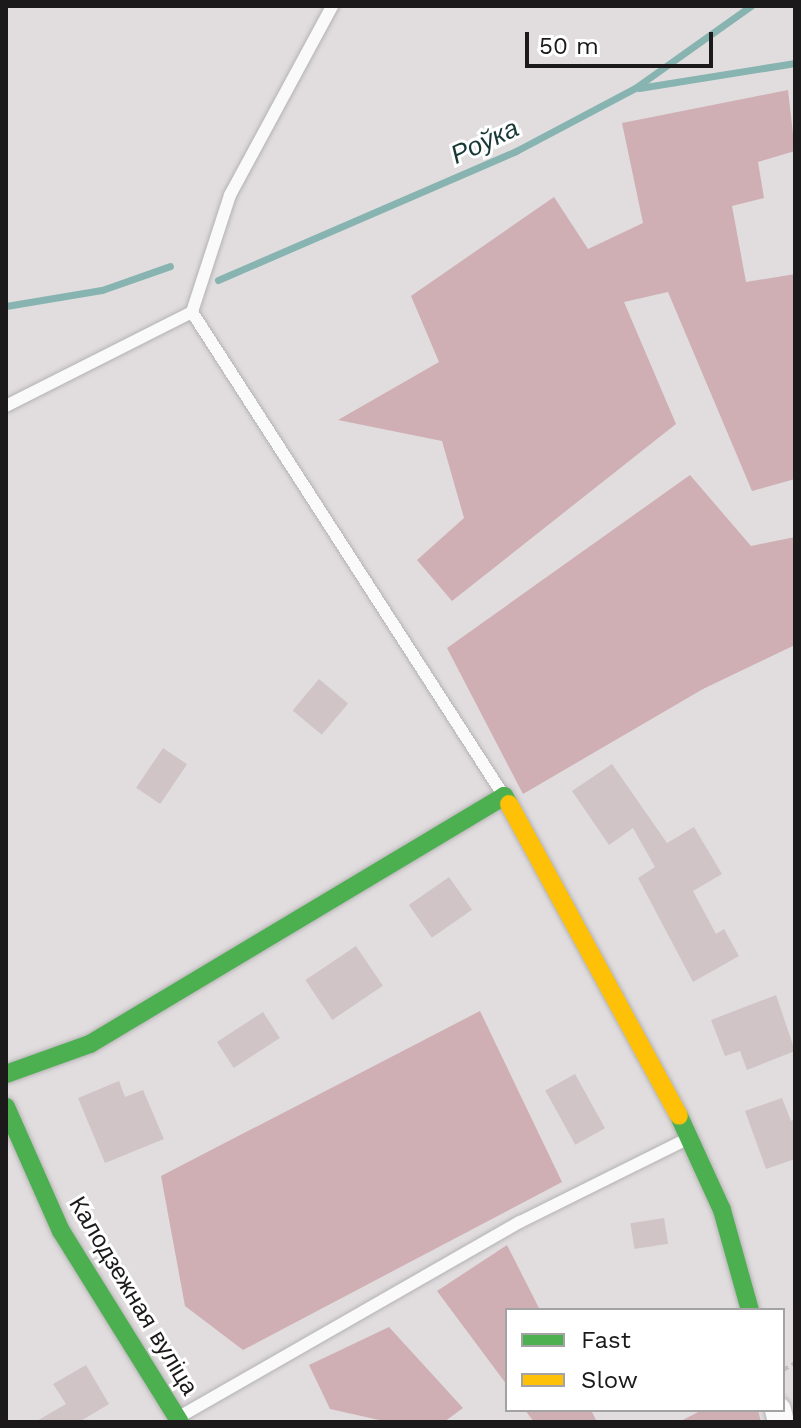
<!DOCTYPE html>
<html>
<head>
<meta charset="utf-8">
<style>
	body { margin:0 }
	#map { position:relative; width:801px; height:1428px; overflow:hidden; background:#e1ddde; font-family:"Work Sans",sans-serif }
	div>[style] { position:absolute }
	.forest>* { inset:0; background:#cfafb4 }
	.stream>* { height:7px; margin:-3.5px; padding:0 3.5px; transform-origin:3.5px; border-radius:3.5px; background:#87b4b0 }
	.building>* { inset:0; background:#d0c4c7; transform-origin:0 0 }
	.path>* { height:4px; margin-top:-2px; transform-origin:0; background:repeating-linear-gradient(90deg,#c0bfc0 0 6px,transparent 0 10px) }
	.roads { filter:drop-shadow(0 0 2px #b4b2b3) drop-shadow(0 0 2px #b4b2b3) }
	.lane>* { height:12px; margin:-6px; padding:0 6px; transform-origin:6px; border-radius:6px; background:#fafafa }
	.street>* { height:26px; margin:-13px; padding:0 13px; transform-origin:13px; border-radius:13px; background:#fafafa }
	.fast>* { height:18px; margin:-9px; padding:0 9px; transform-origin:9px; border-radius:9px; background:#4caf50 }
	.slow>* { height:18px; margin:-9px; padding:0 9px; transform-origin:9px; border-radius:9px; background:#ffc107 }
	span { translate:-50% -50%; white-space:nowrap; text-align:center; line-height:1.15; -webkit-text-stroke:6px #fff; paint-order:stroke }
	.street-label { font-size:24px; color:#1b1919 }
	.water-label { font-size:26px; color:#173835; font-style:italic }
	.frame { position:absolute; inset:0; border:8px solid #1b1919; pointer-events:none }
	.legend { position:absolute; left:505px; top:1308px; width:280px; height:104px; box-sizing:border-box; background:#fff; border:2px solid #a4a3a3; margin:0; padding:10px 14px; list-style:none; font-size:24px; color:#1b1919 }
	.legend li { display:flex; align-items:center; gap:16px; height:40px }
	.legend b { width:40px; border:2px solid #a4a3a3 }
	.scale { position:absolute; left:525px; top:32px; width:188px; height:36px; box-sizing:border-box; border:4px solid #1b1919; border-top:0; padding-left:10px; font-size:24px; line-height:28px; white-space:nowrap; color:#1b1919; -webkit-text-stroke:6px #fff; paint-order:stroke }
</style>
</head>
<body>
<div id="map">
	<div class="forest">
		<div style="clip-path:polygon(788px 90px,795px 151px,758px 162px,764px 198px,732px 206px,746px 282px,795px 274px,795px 479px,752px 491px,668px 292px,624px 302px,676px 424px,452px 601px,417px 560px,464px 518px,442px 441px,338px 420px,439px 362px,411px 296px,554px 197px,588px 249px,643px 223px,622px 123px)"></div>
		<div style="clip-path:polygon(690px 475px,751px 546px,795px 537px,795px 645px,703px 689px,523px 794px,447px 648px)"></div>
		<div style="clip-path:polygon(480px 1011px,562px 1182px,243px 1350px,185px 1306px,161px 1176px)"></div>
		<div style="clip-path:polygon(507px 1245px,540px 1310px,507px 1310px,507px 1385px,437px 1291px)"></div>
		<div style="clip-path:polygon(389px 1327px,463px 1408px,444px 1422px,388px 1422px,330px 1409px,309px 1365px)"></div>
		<div style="clip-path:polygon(525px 1410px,591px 1410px,597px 1422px,534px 1422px)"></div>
		<div style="clip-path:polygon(702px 1410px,758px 1410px,761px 1422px,679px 1422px)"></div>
	</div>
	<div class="stream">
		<div style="left:639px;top:88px;width:158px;rotate:-9.1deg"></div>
		<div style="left:218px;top:280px;width:325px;rotate:-23.4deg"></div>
		<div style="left:516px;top:151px;width:135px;rotate:-27.9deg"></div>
		<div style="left:635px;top:88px;width:142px;rotate:-35.3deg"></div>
		<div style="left:6px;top:306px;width:97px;rotate:-9.5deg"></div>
		<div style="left:102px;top:290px;width:72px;rotate:-19.4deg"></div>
	</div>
	<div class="building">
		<div style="left:319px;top:679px;width:38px;height:41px;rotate:40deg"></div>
		<div style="left:163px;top:748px;width:29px;height:48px;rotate:34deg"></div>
		<div style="clip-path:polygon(612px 764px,667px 843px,694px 827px,722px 874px,693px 891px,716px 934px,724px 929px,739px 956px,693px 982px,638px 878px,655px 867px,633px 828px,609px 845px,572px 791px)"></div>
		<div style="left:449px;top:877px;width:40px;height:49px;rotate:55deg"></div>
		<div style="left:356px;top:946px;width:48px;height:61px;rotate:56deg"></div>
		<div style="clip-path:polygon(776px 995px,795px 1051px,747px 1070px,740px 1051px,725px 1056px,711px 1020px)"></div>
		<div style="left:263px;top:1012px;width:31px;height:55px;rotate:57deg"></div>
		<div style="left:575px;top:1074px;width:62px;height:34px;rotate:61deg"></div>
		<div style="clip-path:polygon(119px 1081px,125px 1097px,143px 1090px,164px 1139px,105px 1163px,78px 1098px)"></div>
		<div style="clip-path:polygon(782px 1098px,791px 1121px,795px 1119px,795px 1159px,766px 1169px,745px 1111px)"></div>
		<div style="left:664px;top:1218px;width:26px;height:34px;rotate:81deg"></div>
		<div style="clip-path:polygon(86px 1365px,109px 1404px,79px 1422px,35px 1422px,66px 1404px,53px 1384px)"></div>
	</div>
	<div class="path">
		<div style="left:783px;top:1370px;width:14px;rotate:-30deg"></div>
	</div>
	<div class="roads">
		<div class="lane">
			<div style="left:192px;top:312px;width:572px;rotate:57.2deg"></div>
			<div style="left:6px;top:406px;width:208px;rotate:-26.8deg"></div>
			<div style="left:192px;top:312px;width:123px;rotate:-72deg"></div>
			<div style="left:230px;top:195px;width:215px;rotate:-61.6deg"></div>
			<div style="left:179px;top:1417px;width:393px;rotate:-29.8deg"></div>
			<div style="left:520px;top:1222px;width:189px;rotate:-26.4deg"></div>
		</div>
		<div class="street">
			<div style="left:778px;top:1410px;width:12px;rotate:76deg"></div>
		</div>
		<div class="fast">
			<div style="left:6px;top:1074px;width:89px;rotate:-19.7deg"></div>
			<div style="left:90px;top:1044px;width:483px;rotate:-30.9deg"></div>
			<div style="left:504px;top:796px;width:9px;rotate:58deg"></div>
			<div style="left:6px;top:1107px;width:136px;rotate:66.1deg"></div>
			<div style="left:61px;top:1231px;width:225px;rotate:58.1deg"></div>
			<div style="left:679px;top:1116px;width:103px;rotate:65.4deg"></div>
			<div style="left:722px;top:1210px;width:104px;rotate:74.4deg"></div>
		</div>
		<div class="slow">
			<div style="left:509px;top:804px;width:355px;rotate:61.4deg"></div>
		</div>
	</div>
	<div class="street-label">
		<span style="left:133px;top:1296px;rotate:59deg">Калодзежная вуліца</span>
	</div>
	<div class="water-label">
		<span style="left:485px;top:142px;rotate:-25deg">Роўка</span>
	</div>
	<div class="frame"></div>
	<ul class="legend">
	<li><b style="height:10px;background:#4caf50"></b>Fast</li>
	<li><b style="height:10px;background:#ffc107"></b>Slow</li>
	</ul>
	<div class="scale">50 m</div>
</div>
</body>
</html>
